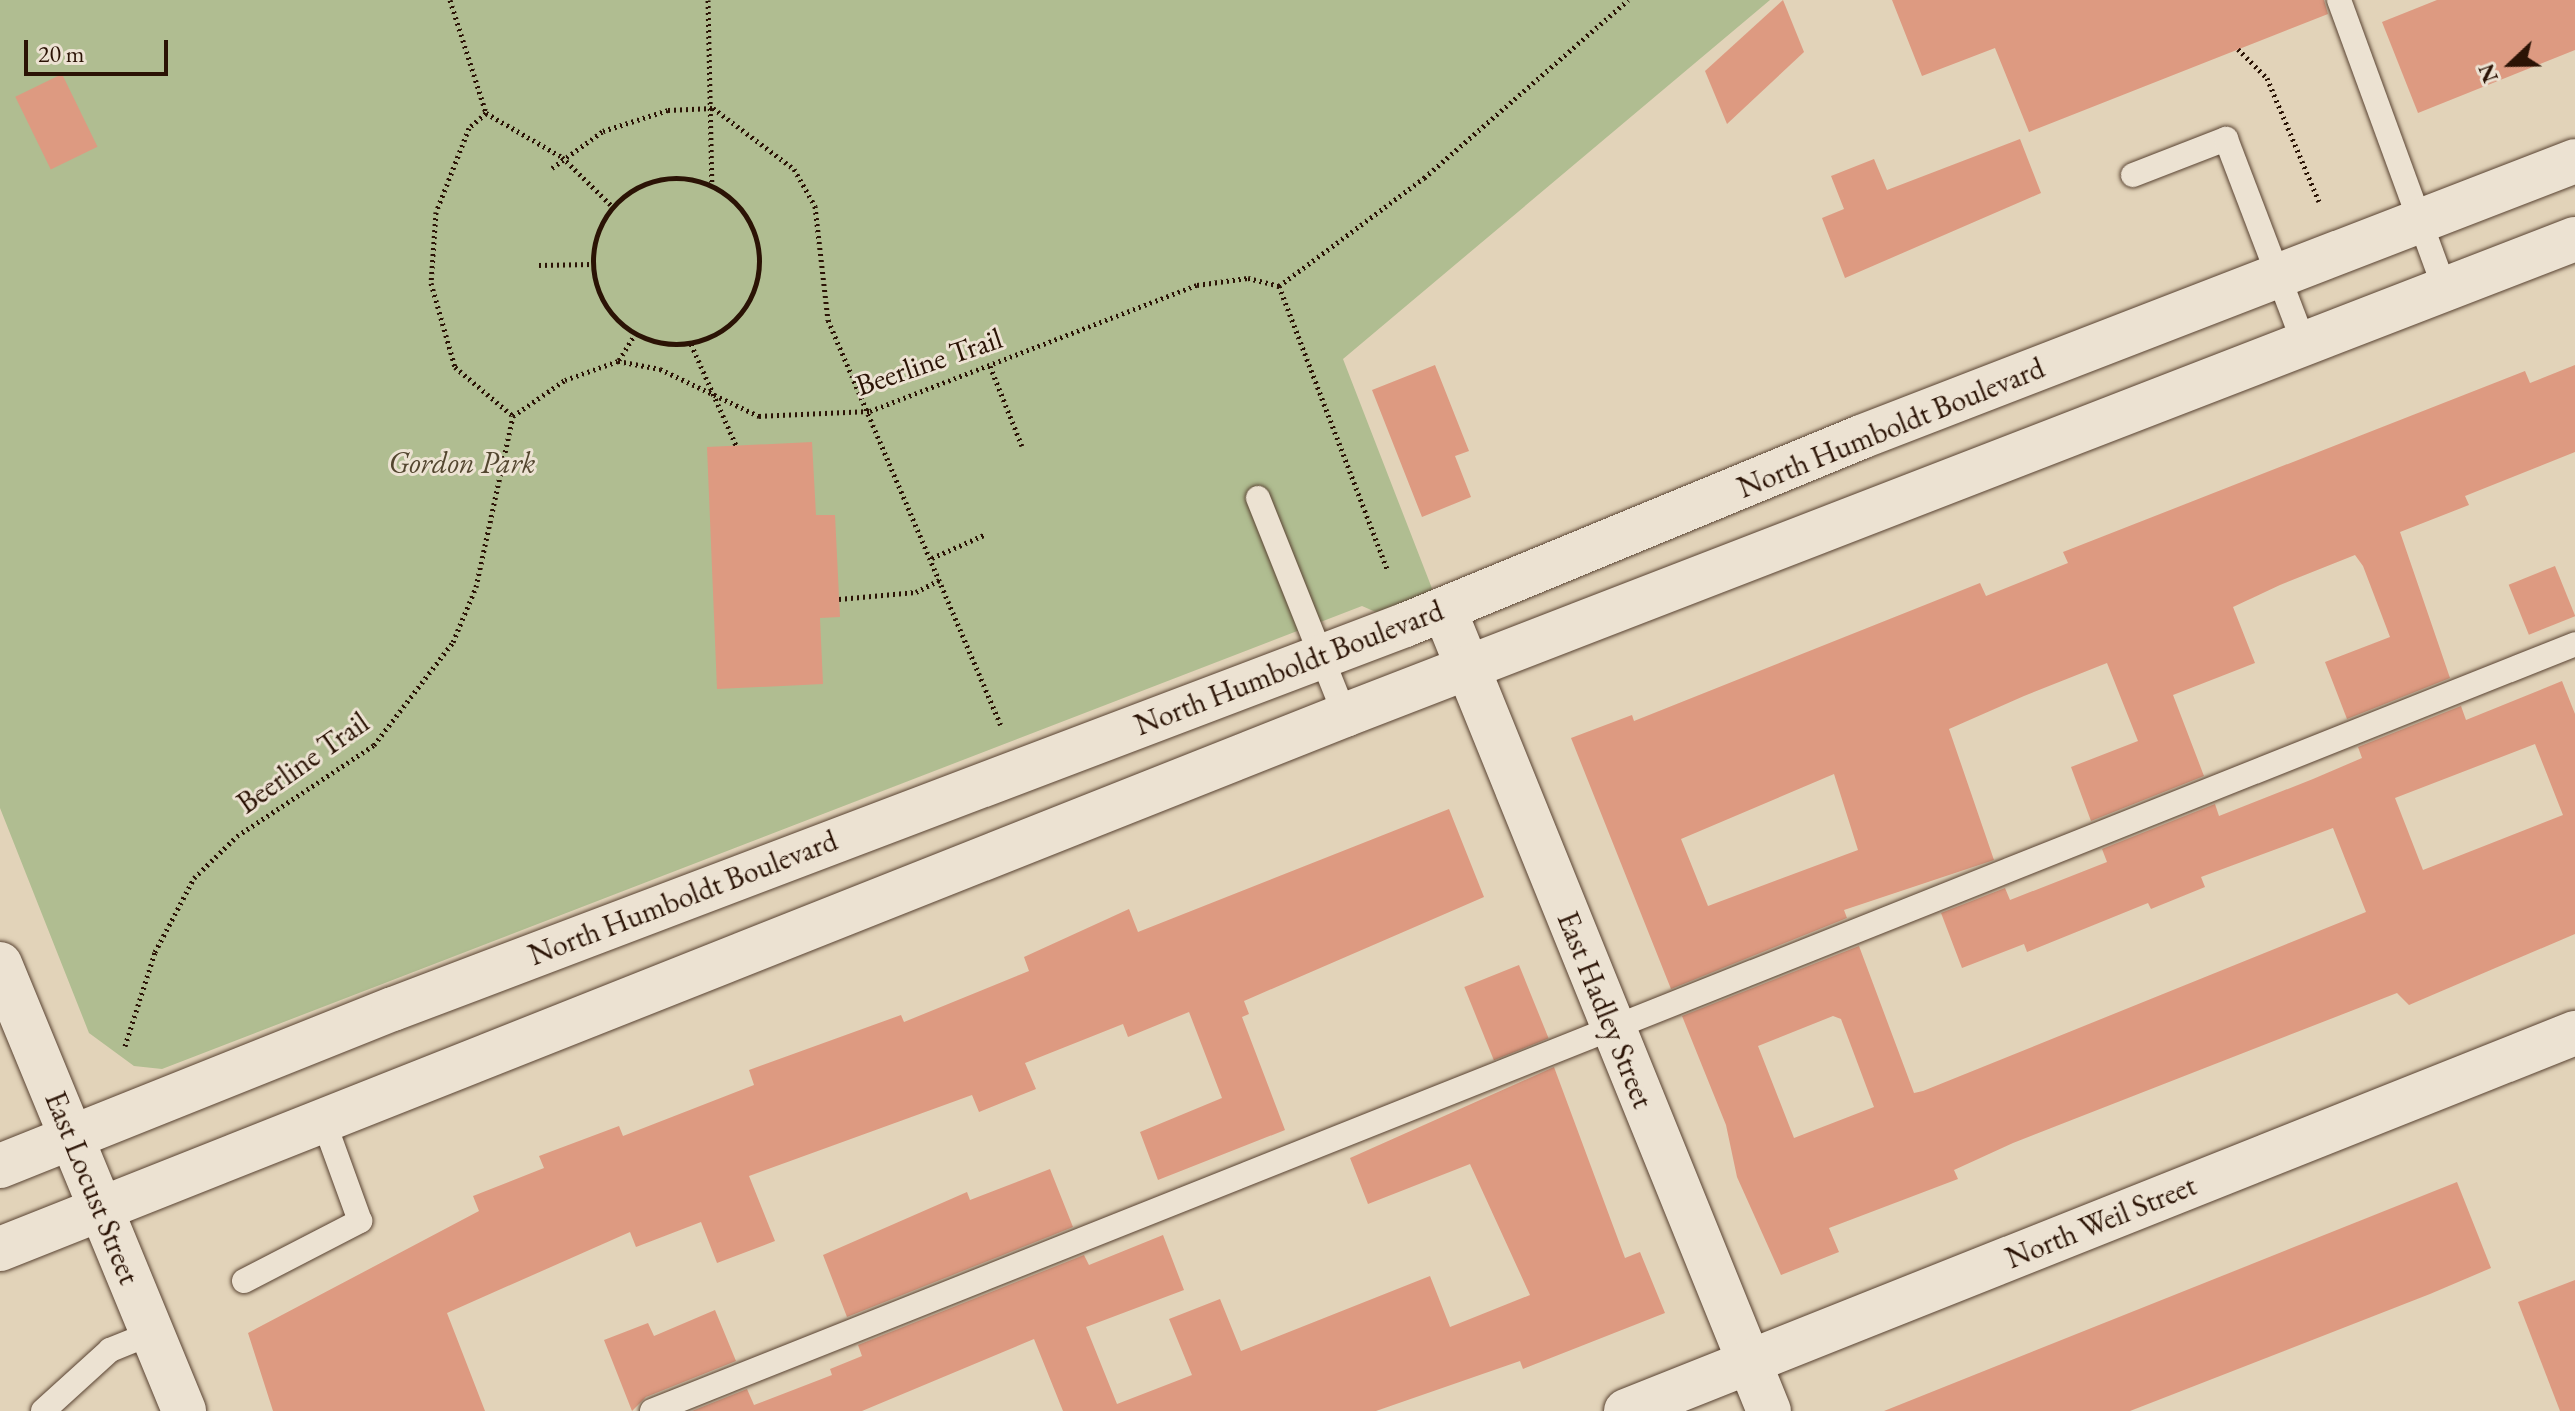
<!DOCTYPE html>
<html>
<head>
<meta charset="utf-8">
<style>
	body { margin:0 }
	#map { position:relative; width:2575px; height:1411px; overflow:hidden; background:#e2d3b9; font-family:"EB Garamond",serif }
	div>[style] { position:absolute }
	.green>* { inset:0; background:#b0bd91 }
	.building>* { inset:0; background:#dd9a81; transform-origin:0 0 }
	.path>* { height:5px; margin-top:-2.5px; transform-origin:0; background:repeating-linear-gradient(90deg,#2b1305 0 2px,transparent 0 6px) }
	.path>.ring { margin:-2.5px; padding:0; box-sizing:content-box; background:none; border:5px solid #2b1305; border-radius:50% }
	.roads { filter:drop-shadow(0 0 2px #594332) drop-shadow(0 0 2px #594332) }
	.lane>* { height:24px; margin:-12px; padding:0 12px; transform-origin:12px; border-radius:12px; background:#ece2d2 }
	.street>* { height:44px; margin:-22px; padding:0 22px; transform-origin:22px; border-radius:22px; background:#ece2d2 }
	.secondary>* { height:44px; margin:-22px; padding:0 22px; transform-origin:22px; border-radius:22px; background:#ece2d2 }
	span { translate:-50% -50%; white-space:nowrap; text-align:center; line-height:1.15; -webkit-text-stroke:6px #ece2d2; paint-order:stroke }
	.street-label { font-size:30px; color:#2b1305 }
	.park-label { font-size:30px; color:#53462f; font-style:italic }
	.north { position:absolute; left:2471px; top:24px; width:80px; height:80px; -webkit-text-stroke:6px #ece2d2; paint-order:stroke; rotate:248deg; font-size:22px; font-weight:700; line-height:32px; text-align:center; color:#2b1305 }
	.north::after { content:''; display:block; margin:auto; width:28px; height:36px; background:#2b1305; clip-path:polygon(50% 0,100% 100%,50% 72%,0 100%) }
	.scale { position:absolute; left:24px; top:40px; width:144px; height:36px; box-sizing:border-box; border:4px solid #2b1305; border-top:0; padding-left:10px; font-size:24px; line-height:28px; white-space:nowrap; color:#2b1305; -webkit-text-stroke:6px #ece2d2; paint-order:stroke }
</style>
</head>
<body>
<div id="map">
	<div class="green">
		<div style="clip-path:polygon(0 0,1770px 0,1343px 359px,1433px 591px,1378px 613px,1362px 606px,162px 1069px,134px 1066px,89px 1033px,0 808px)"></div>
	</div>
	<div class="building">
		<div style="clip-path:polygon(1783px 0,1804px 52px,1727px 124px,1705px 71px)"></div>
		<div style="clip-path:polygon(1892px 0,2324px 0,2328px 14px,2029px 132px,1995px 48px,1922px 76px)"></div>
		<div style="clip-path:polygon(2437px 0,2575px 0,2575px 50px,2418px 113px,2382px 22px)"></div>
		<div style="left:62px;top:74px;width:81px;height:52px;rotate:64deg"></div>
		<div style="clip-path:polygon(2020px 139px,2041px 193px,1845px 278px,1822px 218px,1844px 209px,1831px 176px,1874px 159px,1887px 190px)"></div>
		<div style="clip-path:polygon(1435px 365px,1469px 451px,1455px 456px,1471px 497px,1422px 517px,1372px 390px)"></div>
		<div style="clip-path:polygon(evenodd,2575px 365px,2575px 452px,2465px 496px,2469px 505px,2400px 532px,2450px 678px,2347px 719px,2325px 662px,2390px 637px,2363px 566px,2355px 555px,2280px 585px,2233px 607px,2255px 663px,2173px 695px,2204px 776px,2091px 821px,2071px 767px,2138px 741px,2107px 663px,2024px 696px,1949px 729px,1994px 860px,1844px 910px,1847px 918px,1671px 989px,1571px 738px,1632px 715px,1634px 721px,1980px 583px,1986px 596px,2068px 563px,2063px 552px,2525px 371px,2530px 383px,2575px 365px,1834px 774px,1858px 850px,1708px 906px,1681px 839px,1834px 774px)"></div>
		<div style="clip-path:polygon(812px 442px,816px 515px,835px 515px,840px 617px,820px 618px,823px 684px,717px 689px,707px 447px)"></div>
		<div style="left:2555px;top:566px;width:54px;height:50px;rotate:68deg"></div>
		<div style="clip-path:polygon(evenodd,2562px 681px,2575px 714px,2575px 934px,2409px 1005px,2397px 993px,2013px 1143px,1954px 1170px,1958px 1179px,1829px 1228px,1839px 1252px,1781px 1275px,1737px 1177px,1726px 1125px,1682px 1016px,1859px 946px,1914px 1093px,1923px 1091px,2366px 912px,2333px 828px,2201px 877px,2205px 887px,2151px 909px,2148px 903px,2027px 952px,2024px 944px,1962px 968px,1941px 913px,2005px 888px,2010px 900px,2107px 862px,2102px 849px,2215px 804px,2219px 816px,2313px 779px,2362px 758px,2358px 747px,2461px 706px,2466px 720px,2562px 681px,2535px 744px,2563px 815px,2423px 870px,2395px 798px,2535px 744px,2562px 681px,1833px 1016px,1841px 1019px,1874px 1107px,1794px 1138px,1758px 1046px,1833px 1016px)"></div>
		<div style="clip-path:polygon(1449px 809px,1484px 897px,1244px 1001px,1249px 1014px,1242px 1017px,1285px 1130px,1158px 1180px,1140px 1132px,1222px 1098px,1189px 1012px,1128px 1037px,1123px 1024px,1025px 1063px,1036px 1089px,979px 1112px,972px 1095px,749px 1176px,775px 1241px,717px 1263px,701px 1222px,636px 1247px,630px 1232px,447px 1313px,485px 1411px,273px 1411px,248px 1333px,479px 1211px,473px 1196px,544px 1168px,539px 1156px,619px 1126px,623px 1136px,754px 1085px,749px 1070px,901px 1015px,904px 1022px,1029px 971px,1024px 957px,1129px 909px,1138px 932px)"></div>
		<div style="left:1519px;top:965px;width:79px;height:59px;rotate:68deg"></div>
		<div style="clip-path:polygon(1554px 1067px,1625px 1258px,1640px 1252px,1665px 1313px,1523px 1369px,1520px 1361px,1376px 1411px,1063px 1411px,1034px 1339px,862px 1411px,692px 1411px,747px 1389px,754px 1405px,832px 1375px,830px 1369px,862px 1356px,858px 1345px,1084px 1255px,1089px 1265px,1163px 1235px,1184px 1290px,1086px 1327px,1117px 1404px,1192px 1375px,1169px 1319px,1220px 1299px,1241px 1351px,1430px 1276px,1450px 1327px,1530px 1295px,1470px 1164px,1368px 1204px,1350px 1158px)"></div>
		<div style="clip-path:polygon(1050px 1169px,1073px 1227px,847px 1317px,823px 1255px,967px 1192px,970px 1200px)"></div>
		<div style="clip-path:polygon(2457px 1182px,2491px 1268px,2430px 1294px,2130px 1411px,1884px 1411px)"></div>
		<div style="clip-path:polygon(2575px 1280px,2575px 1411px,2560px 1411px,2518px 1302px)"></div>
		<div style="clip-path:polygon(715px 1310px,736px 1361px,646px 1397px,632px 1411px,604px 1340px,648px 1323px,654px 1336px)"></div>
	</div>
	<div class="path">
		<div style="left:450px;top:0;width:119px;rotate:72.3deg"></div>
		<div style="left:708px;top:0;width:186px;rotate:88.8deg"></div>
		<div style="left:2238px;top:49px;width:41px;rotate:45deg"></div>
		<div style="left:2267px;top:78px;width:134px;rotate:67.2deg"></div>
		<div style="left:486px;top:113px;width:23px;rotate:139deg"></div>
		<div style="left:469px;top:128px;width:90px;rotate:111.4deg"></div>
		<div style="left:436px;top:212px;width:71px;rotate:94deg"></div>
		<div style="left:431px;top:283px;width:87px;rotate:74.1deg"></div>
		<div style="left:455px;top:367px;width:76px;rotate:40.2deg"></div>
		<div style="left:486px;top:113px;width:88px;rotate:30.1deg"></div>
		<div style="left:562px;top:157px;width:71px;rotate:44.4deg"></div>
		<div style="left:552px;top:168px;width:63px;rotate:-36deg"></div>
		<div style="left:603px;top:131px;width:68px;rotate:-17.9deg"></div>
		<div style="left:668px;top:110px;width:45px;rotate:-2.5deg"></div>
		<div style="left:713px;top:108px;width:101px;rotate:37deg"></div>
		<div style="left:794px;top:169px;width:43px;rotate:60.4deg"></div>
		<div style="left:815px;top:206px;width:115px;rotate:83.5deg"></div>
		<div style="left:828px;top:320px;width:440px;rotate:66.9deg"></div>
		<div class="ring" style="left:593px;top:178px;width:161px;height:161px"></div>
		<div style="left:539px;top:265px;width:53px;rotate:-1.1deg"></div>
		<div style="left:1279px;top:286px;width:181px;rotate:-36.7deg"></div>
		<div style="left:1424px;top:178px;width:271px;rotate:-41.1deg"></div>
		<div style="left:1279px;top:286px;width:305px;rotate:69.1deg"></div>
		<div style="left:691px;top:344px;width:111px;rotate:66deg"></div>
		<div style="left:619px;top:360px;width:31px;rotate:-58deg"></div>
		<div style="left:990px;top:366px;width:86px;rotate:68.2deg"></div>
		<div style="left:932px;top:558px;width:57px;rotate:-23.9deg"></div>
		<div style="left:839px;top:599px;width:77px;rotate:-5.2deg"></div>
		<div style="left:916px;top:592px;width:28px;rotate:-27deg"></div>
		<div style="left:125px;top:1046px;width:99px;rotate:-72.3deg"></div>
		<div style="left:155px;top:952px;width:84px;rotate:-62.2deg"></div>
		<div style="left:194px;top:878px;width:60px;rotate:-44.3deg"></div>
		<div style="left:237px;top:836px;width:164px;rotate:-33.6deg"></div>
		<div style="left:374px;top:745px;width:130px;rotate:-52.5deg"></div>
		<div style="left:453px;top:642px;width:60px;rotate:-67.3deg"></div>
		<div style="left:476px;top:587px;width:175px;rotate:-77.8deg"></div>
		<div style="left:513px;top:416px;width:63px;rotate:-34.7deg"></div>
		<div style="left:565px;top:380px;width:56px;rotate:-19.7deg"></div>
		<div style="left:618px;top:361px;width:43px;rotate:10.8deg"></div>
		<div style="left:660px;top:369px;width:110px;rotate:25.4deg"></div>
		<div style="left:759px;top:416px;width:111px;rotate:-2.6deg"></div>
		<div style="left:870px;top:411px;width:350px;rotate:-21.1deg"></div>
		<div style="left:1197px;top:285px;width:51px;rotate:-7.8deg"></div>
		<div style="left:1248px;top:278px;width:32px;rotate:14deg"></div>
	</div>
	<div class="roads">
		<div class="lane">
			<div style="left:2339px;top:0;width:309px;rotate:69.9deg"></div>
			<div style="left:2133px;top:175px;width:100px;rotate:-21.2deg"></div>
			<div style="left:2226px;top:139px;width:222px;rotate:69.1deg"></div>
			<div style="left:1258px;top:498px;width:234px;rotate:68.2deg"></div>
			<div style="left:244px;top:1281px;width:131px;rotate:-27.3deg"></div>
			<div style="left:360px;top:1221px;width:102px;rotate:-110deg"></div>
			<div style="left:43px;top:1411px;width:91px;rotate:-42.3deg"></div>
			<div style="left:110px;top:1350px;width:45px;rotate:-22deg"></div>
			<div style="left:652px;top:1411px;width:2070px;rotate:-21.74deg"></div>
		</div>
		<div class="street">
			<div style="left:1444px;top:609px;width:865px;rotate:67.94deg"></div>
			<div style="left:1626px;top:1411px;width:1022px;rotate:-21.72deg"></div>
		</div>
		<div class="secondary">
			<div style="left:0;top:964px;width:483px;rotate:67.6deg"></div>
			<div style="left:0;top:1166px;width:423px;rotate:-21.8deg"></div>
			<div style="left:393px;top:1009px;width:1082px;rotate:-20.78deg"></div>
			<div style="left:1405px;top:625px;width:493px;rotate:-22.4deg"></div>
			<div style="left:1861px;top:437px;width:765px;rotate:-21.13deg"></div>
			<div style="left:0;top:1249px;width:1447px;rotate:-21.65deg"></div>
			<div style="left:1345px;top:715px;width:1319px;rotate:-21.16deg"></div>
		</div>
	</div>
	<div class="street-label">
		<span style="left:929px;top:362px;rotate:-19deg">Beerline Trail</span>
		<span style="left:1891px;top:428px;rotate:-22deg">North Humboldt Boulevard</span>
		<span style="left:1289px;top:668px;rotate:-21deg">North Humboldt Boulevard</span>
		<span style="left:303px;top:763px;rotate:-35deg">Beerline Trail</span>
		<span style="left:683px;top:898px;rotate:-21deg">North Humboldt Boulevard</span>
		<span style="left:1605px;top:1010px;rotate:68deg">East Hadley Street</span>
		<span style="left:92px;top:1188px;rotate:68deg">East Locust Street</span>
		<span style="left:2101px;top:1222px;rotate:-22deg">North Weil Street</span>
	</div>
	<div class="park-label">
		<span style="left:462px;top:463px">Gordon Park</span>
	</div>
	<div class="north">N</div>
	<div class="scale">20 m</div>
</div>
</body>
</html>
